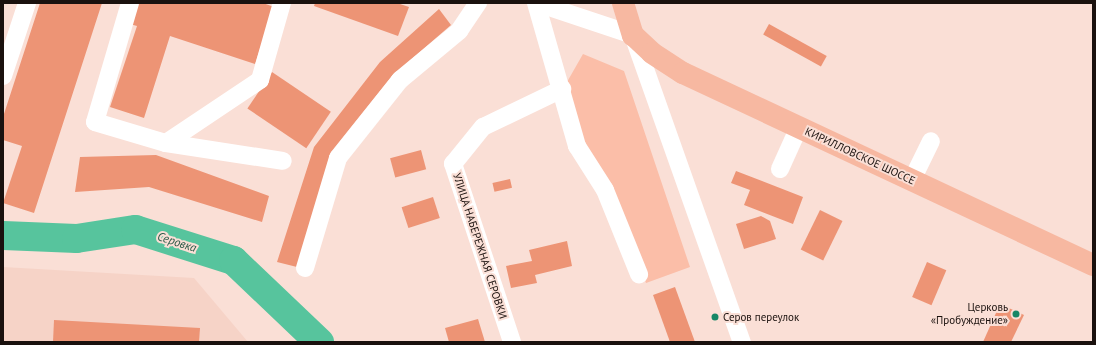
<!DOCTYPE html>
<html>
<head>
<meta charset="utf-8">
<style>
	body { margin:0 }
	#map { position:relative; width:1096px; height:345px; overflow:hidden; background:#fadfd6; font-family:"PT Sans",sans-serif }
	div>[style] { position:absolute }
	.built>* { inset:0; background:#f6d3c7 }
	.green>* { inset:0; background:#fbbea8 }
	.river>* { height:29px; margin:-14.5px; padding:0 14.5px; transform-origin:14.5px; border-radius:14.5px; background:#57c49d }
	.building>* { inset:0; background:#ed9475; transform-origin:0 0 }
	.minor>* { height:18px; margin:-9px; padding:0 9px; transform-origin:9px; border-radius:9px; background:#fff }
	.major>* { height:22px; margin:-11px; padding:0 11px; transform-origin:11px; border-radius:11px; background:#f7b8a1 }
	.rail>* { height:3px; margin-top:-1.5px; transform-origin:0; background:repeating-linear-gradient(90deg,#5e504b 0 8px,transparent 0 12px) }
	.dots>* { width:11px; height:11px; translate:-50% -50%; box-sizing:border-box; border:2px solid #fadfd6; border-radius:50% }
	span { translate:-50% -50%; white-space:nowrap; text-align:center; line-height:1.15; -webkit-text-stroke:4px #fadfd6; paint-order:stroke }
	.street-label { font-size:11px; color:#1a110e }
	.poi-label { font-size:11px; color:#1a110e }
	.right { translate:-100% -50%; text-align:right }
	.left { translate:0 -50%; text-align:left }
	.water-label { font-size:12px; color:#2a5847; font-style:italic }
	.frame { position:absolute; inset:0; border:4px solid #1a110e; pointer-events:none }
</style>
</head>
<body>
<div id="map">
	<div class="built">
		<div style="clip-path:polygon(3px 267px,194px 278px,248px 342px,3px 342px)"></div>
	</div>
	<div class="green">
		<div style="clip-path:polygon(583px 54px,624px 71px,690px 267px,646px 283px,608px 186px,581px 145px,567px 82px)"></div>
	</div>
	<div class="river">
		<div style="left:3px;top:235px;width:73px;rotate:2.4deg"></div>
		<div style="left:76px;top:238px;width:60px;rotate:-8.7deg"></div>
		<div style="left:135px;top:229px;width:103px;rotate:17.6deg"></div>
		<div style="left:233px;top:260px;width:119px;rotate:43.6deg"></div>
	</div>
	<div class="building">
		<div style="clip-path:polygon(40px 3px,102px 3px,34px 213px,3px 203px,22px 146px,3px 140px,3px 117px)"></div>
		<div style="clip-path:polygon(137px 3px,263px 3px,274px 7px,255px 64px,170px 36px,144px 118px,110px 107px,137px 26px,130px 24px)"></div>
		<div style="clip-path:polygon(315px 3px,397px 3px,409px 7px,398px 36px,314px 6px)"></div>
		<div style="clip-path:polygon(439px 9px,451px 25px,392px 76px,331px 152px,297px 267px,277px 262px,314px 147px,380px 62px)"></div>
		<div style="left:769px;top:24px;width:66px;height:12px;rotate:29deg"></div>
		<div style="left:272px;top:72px;width:71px;height:44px;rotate:34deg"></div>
		<div style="left:421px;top:150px;width:20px;height:32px;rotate:75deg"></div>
		<div style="clip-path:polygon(156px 155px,269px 196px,262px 222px,149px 187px,75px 192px,80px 157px)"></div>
		<div style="clip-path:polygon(736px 171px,803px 197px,793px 224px,744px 205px,750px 190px,731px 183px)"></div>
		<div style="left:510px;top:179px;width:9px;height:18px;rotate:77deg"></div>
		<div style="left:433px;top:197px;width:22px;height:33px;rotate:72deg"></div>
		<div style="left:820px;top:210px;width:25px;height:44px;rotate:26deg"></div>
		<div style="clip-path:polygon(761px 216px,770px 221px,776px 239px,744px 249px,736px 224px)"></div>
		<div style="clip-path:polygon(567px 241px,572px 266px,535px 275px,537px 283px,511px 288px,506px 266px,532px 261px,529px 250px)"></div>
		<div style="left:927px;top:262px;width:21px;height:38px;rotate:23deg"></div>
		<div style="clip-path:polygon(675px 287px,695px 342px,670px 342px,653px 295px)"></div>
		<div style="clip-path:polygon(1000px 304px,1024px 315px,1011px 342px,983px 342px)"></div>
		<div style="clip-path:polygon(478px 319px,485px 342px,449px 342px,445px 328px)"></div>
		<div style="clip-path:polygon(54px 320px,200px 328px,199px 342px,53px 342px)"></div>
	</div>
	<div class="minor">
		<div style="left:130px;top:3px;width:124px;rotate:106.4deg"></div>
		<div style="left:95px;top:122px;width:74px;rotate:16.5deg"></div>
		<div style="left:166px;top:143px;width:118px;rotate:8.7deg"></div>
		<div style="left:536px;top:3px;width:149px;rotate:74deg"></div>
		<div style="left:577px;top:146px;width:52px;rotate:57.5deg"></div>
		<div style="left:605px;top:190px;width:91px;rotate:68deg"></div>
		<div style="left:537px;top:3px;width:101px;rotate:18.4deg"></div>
		<div style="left:633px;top:35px;width:326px;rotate:70.5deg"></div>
		<div style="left:3px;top:76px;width:77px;rotate:-71.8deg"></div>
		<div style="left:166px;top:143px;width:113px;rotate:-33.8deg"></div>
		<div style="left:260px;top:80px;width:80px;rotate:-74.1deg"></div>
		<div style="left:780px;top:169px;width:46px;rotate:-65.7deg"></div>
		<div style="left:912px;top:180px;width:43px;rotate:-64deg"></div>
		<div style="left:305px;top:268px;width:115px;rotate:-73.3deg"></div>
		<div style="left:338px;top:158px;width:100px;rotate:-51.5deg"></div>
		<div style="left:400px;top:80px;width:77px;rotate:-39.7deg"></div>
		<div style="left:459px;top:31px;width:34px;rotate:-56deg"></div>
		<div style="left:512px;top:342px;width:188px;rotate:-108.3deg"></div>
		<div style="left:453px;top:164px;width:48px;rotate:-51deg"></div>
		<div style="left:483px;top:127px;width:88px;rotate:-25.7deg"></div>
	</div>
	<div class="major">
		<div style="left:623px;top:3px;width:34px;rotate:73deg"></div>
		<div style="left:633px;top:35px;width:26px;rotate:43deg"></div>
		<div style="left:652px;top:53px;width:37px;rotate:33deg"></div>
		<div style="left:683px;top:73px;width:453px;rotate:25.1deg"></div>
	</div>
	<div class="rail">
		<div style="left:1092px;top:3px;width:1px"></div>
	</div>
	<div class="dots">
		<div style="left:1016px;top:314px;background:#178766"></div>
		<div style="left:715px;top:317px;background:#178766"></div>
	</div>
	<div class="street-label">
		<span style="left:860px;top:156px;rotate:25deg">КИРИЛЛОВСКОЕ ШОССЕ</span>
		<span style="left:480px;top:246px;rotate:72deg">УЛИЦА НАБЕРЕЖНАЯ СЕРОВКИ</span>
	</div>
	<div class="poi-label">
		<span class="right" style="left:1008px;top:314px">Церковь<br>«Пробуждение»</span>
		<span class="left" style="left:723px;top:317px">Серов переулок</span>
	</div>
	<div class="water-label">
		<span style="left:177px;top:242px;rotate:18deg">Серовка</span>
	</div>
	<div class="frame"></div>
</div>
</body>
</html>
